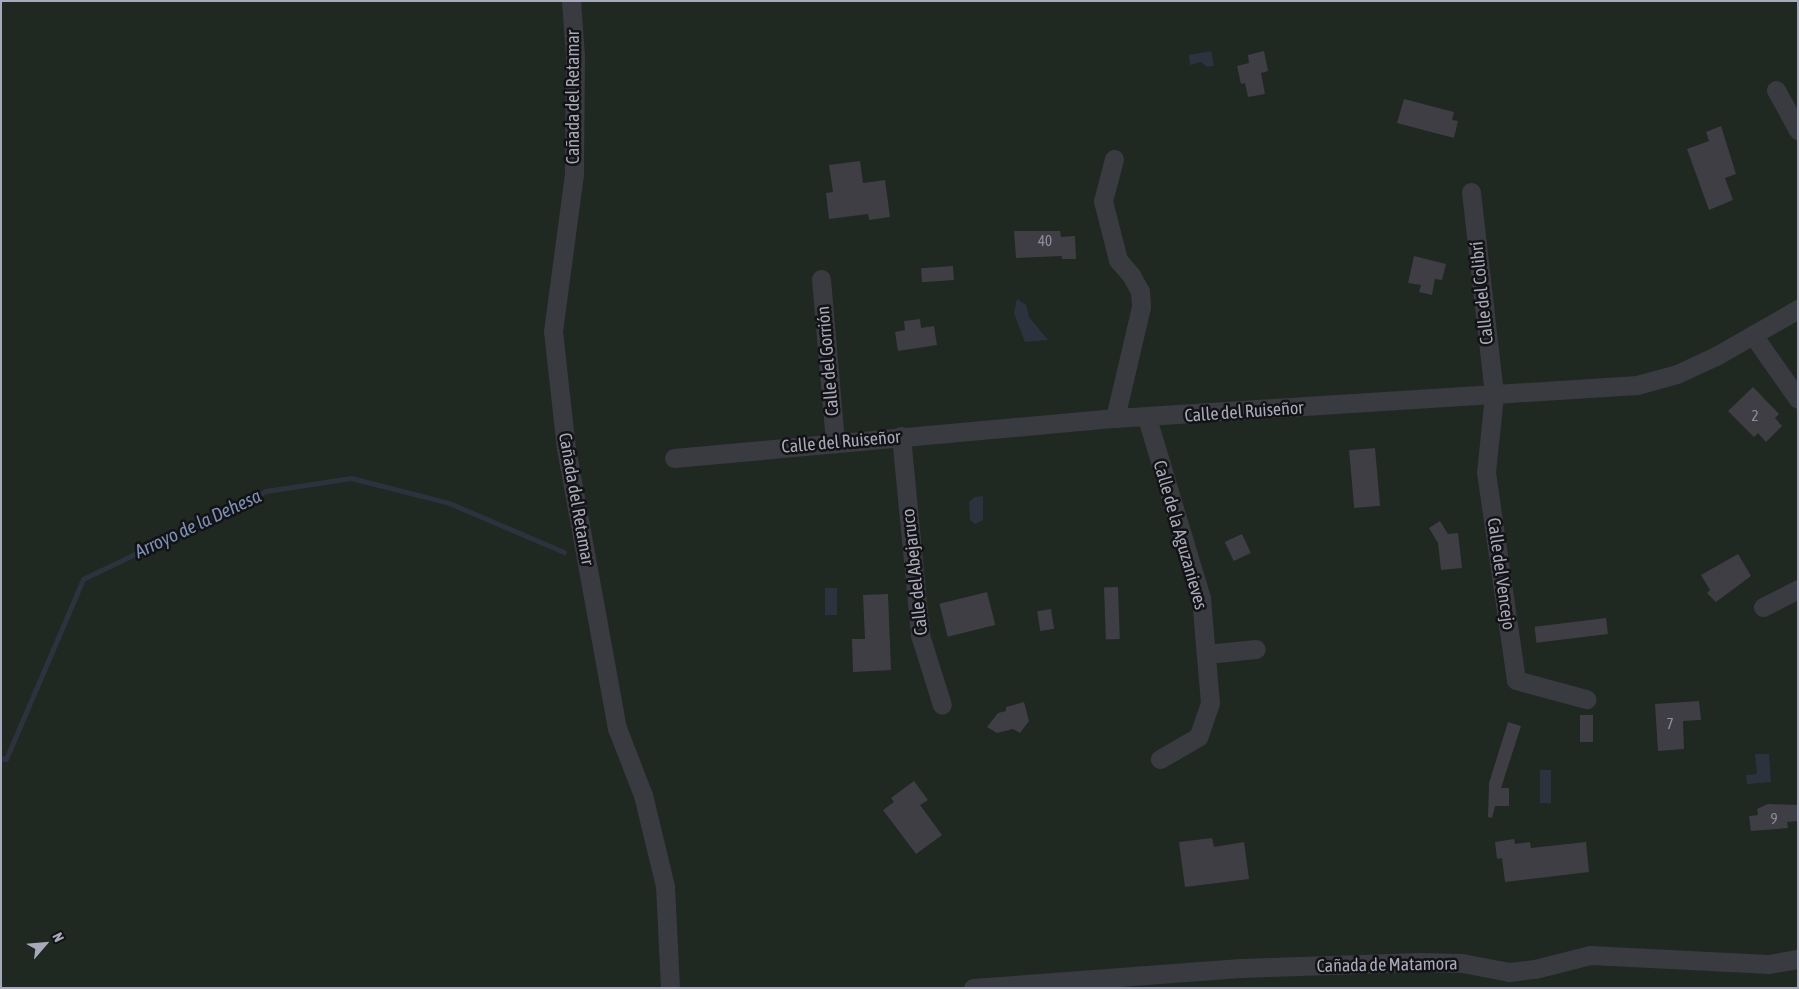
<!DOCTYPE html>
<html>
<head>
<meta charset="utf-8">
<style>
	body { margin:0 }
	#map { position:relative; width:1799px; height:989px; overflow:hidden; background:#18171a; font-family:"Asap Condensed",sans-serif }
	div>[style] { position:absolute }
	.green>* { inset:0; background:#1f2821; transform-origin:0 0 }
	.water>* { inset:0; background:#2c333f; transform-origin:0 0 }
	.stream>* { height:5px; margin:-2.5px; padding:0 2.5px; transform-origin:2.5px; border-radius:2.5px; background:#2c333f }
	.building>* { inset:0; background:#3f3e45; transform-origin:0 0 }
	.minor>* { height:19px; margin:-9.5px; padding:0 9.5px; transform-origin:9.5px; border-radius:9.5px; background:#3a3a41 }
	span { translate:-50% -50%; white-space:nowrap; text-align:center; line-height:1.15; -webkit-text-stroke:5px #131215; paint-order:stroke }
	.number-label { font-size:15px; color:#8e8f9e }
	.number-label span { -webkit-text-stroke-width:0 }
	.street-label { font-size:18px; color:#a8aabb }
	.water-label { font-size:19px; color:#7c91b8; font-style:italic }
	.frame { position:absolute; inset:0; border:2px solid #a8aabb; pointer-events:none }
	.north { position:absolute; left:20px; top:919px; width:50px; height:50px; -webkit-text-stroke:4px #131215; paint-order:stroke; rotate:63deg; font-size:14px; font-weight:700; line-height:20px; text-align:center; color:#a8aabb }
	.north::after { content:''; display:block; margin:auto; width:18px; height:22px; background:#a8aabb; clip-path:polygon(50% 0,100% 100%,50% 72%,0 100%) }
</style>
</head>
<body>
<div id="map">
	<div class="green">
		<div style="left:1px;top:1px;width:1797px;height:987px"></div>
	</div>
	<div class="water">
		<div style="clip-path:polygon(1211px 51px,1214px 66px,1207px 67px,1201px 62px,1190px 65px,1189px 55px)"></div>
		<div style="clip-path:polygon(1017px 299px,1026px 305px,1029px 317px,1048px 340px,1025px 342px,1014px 313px)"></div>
		<div style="clip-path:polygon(983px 496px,983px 520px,975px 524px,970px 520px,969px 502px,975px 497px)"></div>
		<div style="left:825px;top:588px;width:12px;height:27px"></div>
		<div style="clip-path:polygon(1755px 754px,1769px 754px,1771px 782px,1747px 784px,1746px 775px,1757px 774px)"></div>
		<div style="left:1540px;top:770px;width:11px;height:33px"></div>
	</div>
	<div class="stream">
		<div style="left:1px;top:758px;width:5px;rotate:11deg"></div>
		<div style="left:6px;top:759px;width:196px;rotate:-66.8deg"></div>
		<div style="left:83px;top:579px;width:203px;rotate:-25.7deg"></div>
		<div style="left:266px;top:491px;width:86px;rotate:-8.7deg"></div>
		<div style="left:351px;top:478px;width:101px;rotate:14.3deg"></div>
		<div style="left:449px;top:503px;width:125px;rotate:23.1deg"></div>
	</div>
	<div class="building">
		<div style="clip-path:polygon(1264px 51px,1268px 71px,1261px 73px,1265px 94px,1248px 97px,1245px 83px,1241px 84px,1237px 66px,1249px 63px,1248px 55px)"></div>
		<div style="clip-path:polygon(1404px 99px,1454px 112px,1452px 120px,1458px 121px,1454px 138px,1397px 123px)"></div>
		<div style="clip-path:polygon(1721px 126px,1736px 174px,1725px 178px,1733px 200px,1709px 210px,1687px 149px,1709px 141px,1706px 132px)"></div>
		<div style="clip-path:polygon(860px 161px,863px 183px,885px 180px,890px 217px,869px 220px,868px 214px,829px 219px,826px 193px,833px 192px,829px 165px)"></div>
		<div style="clip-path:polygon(1014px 231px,1060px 231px,1061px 237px,1075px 236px,1076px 259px,1062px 259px,1062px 256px,1016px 258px)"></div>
		<div style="clip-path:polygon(1414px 256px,1446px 264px,1442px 280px,1435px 279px,1432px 295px,1419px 292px,1421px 285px,1408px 283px)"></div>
		<div style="left:953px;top:266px;width:14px;height:32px;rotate:86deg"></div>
		<div style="clip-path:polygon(920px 319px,921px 328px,934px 326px,937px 345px,898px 351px,895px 332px,905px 330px,904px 321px)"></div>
		<div style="clip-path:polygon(1753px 387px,1779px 414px,1775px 418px,1782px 426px,1766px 442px,1758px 433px,1754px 437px,1728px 411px)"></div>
		<div style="left:1375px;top:448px;width:58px;height:26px;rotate:85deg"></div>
		<div style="clip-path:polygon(1440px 521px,1448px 534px,1458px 533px,1462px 568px,1441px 570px,1438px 543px,1429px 528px)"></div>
		<div style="left:1242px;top:534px;width:21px;height:19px;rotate:65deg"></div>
		<div style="clip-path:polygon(1738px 554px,1751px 576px,1716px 602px,1707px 593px,1710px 590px,1701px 575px)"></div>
		<div style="left:1118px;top:587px;width:52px;height:14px;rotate:88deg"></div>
		<div style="left:987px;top:592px;width:34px;height:49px;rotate:76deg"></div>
		<div style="clip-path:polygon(888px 594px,891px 670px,853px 672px,852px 639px,865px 639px,863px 595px)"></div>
		<div style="left:1051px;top:609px;width:20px;height:14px;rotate:81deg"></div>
		<div style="left:1606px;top:618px;width:16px;height:72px;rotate:83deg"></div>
		<div style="clip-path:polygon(1699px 701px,1701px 720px,1683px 721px,1684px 749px,1658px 751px,1655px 704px)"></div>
		<div style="clip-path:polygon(1024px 702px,1029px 721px,1020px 733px,1013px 729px,997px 733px,987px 727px,998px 713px,1006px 711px,1006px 707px)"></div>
		<div style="left:1580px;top:715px;width:13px;height:27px"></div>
		<div style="clip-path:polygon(1508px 722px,1521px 726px,1501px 788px,1509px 788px,1509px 806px,1495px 806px,1492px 818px,1488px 817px,1489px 783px)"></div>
		<div style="clip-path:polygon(914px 781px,928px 800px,920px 805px,942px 835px,916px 854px,883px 810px,894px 802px,891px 798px)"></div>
		<div style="clip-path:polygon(1768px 804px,1798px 805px,1798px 821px,1787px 822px,1788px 828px,1751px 831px,1749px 816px,1758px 815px,1757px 809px)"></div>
		<div style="clip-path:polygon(1212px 838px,1214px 847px,1244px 842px,1249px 879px,1185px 887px,1179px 842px)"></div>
		<div style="clip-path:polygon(1514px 839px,1515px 844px,1530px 842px,1531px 848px,1586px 842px,1589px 872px,1505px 882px,1502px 858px,1497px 859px,1495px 842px)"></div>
	</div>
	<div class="minor">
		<div style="left:571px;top:1px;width:55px;rotate:85.8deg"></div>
		<div style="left:575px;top:56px;width:118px;rotate:90.5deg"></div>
		<div style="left:574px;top:174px;width:158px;rotate:97.6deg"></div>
		<div style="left:553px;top:331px;width:118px;rotate:83.7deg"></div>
		<div style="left:566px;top:448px;width:285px;rotate:79.7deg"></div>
		<div style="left:617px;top:728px;width:72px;rotate:68.8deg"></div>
		<div style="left:643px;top:795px;width:94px;rotate:76.4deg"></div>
		<div style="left:665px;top:886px;width:102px;rotate:87.2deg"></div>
		<div style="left:1776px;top:90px;width:46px;rotate:61.2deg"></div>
		<div style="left:1114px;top:159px;width:43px;rotate:104.7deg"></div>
		<div style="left:1103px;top:201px;width:61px;rotate:75.7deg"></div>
		<div style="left:1118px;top:260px;width:20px;rotate:49deg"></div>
		<div style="left:1131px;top:275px;width:18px;rotate:61deg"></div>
		<div style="left:1140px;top:291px;width:16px;rotate:86deg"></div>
		<div style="left:1141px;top:307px;width:114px;rotate:103.2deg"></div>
		<div style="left:1471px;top:192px;width:204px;rotate:83.5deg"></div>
		<div style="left:1494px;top:395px;width:77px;rotate:95.9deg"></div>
		<div style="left:1486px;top:472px;width:210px;rotate:81.8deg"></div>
		<div style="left:1516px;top:680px;width:73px;rotate:15.2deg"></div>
		<div style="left:821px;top:279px;width:165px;rotate:85.1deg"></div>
		<div style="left:1753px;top:335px;width:78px;rotate:54.9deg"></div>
		<div style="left:1147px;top:418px;width:188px;rotate:73.3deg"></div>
		<div style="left:1201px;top:598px;width:105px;rotate:85.1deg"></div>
		<div style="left:1210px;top:703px;width:36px;rotate:109deg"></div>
		<div style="left:1198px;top:737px;width:44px;rotate:149.9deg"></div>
		<div style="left:901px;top:436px;width:200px;rotate:84.5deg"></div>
		<div style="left:920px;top:635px;width:73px;rotate:72.6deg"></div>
		<div style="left:674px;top:458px;width:443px;rotate:-5.2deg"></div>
		<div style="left:1115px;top:418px;width:523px;rotate:-3.62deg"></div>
		<div style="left:1637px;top:385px;width:41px;rotate:-15.4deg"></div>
		<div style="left:1677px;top:374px;width:43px;rotate:-24.8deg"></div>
		<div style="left:1716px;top:356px;width:95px;rotate:-29.8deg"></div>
		<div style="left:1763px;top:607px;width:39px;rotate:-27deg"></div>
		<div style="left:1207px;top:654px;width:49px;rotate:-5.8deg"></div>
		<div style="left:973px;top:988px;width:268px;rotate:-4.3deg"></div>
		<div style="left:1240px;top:968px;width:180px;rotate:-1.9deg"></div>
		<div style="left:1420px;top:962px;width:42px;rotate:1.4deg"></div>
		<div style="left:1462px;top:963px;width:48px;rotate:10.8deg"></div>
		<div style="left:1509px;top:972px;width:26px;rotate:-7deg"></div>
		<div style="left:1535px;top:969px;width:57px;rotate:-14.3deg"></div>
		<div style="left:1590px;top:955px;width:179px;rotate:2.9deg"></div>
		<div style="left:1769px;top:964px;width:29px;rotate:-10deg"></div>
	</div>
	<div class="number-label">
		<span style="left:1045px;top:241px">40</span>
		<span style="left:1755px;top:416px">2</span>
		<span style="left:1670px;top:724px">7</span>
		<span style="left:1774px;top:819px">9</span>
	</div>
	<div class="street-label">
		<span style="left:573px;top:97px;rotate:-90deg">Cañada del Retamar</span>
		<span style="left:1482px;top:293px;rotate:-96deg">Calle del Colibrí</span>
		<span style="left:828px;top:361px;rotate:-95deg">Calle del Gorrión</span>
		<span style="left:1244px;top:412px;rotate:-4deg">Calle del Ruiseñor</span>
		<span style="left:841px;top:442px;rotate:-5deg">Calle del Ruiseñor</span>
		<span style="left:576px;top:499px;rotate:80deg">Cañada del Retamar</span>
		<span style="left:1180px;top:535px;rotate:74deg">Calle de la Aguzanieves</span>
		<span style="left:915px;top:572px;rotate:-96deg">Calle del Abejaruco</span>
		<span style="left:1501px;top:574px;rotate:82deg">Calle del Vencejo</span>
		<span style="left:1387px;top:965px;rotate:-1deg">Cañada de Matamora</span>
	</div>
	<div class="water-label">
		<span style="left:198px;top:524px;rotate:-25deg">Arroyo de la Dehesa</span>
	</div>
	<div class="frame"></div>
	<div class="north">N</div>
</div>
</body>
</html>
